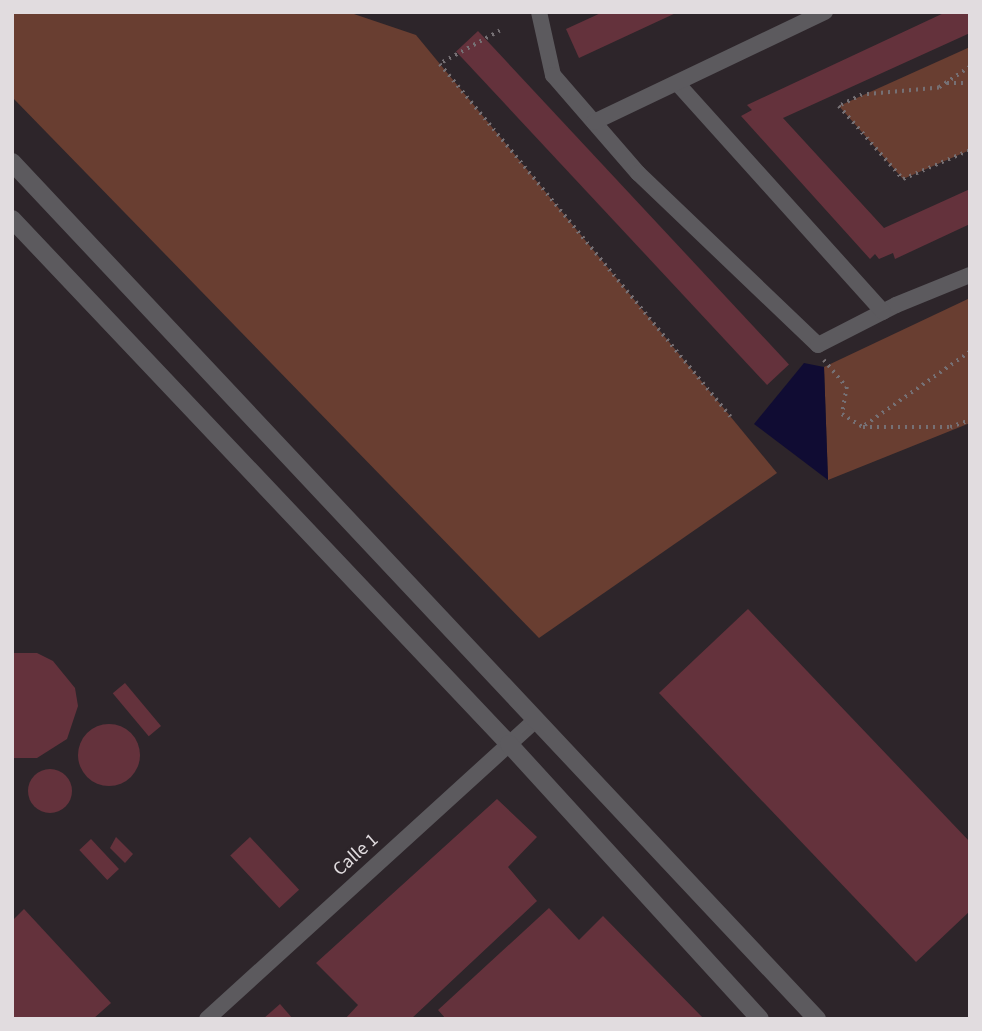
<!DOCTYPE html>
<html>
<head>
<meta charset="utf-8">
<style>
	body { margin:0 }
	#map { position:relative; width:982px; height:1031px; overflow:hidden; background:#2d252a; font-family:"Source Sans 3",sans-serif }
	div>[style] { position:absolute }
	.green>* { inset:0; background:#693e31 }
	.water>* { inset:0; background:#100c33 }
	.building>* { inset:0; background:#64323c; transform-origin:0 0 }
	.round { border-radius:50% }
	.path>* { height:3.5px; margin-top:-1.75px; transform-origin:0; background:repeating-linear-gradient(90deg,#767074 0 2px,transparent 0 7px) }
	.minor>* { height:16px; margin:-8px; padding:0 8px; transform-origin:8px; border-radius:8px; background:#5c5a5e }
	.tertiary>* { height:18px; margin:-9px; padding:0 9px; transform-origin:9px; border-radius:9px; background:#5c5a5e }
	span { translate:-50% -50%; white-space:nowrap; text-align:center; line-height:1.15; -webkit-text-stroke:5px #2d252a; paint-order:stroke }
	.street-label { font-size:19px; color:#e1dcdf }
	.frame { position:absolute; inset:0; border:14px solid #e1dcdf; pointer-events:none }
</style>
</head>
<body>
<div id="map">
	<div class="green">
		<div style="clip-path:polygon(12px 12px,348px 12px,416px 35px,777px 473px,539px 638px,12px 97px)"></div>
		<div style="clip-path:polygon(970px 47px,970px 150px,903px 179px,839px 106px)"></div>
		<div style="clip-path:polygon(970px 298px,970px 423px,828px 480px,824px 367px)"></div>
	</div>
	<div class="water">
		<div style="clip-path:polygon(804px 363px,824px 367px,828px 480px,754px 424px)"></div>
	</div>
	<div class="building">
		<div style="clip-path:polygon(603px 12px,678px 12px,579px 58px,566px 29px)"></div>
		<div style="clip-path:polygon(946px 12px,970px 12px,970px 33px,783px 118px,884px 228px,970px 189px,970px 224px,895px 259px,893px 253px,879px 259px,875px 254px,870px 259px,741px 116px,752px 110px,747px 105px)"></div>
		<div style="left:478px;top:31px;width:456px;height:30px;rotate:47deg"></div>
		<div style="clip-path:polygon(748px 609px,970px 842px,970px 911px,916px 962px,659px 693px)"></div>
		<div style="clip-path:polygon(12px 653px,37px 653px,53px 661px,75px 688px,78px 706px,67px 739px,37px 758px,12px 758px)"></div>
		<div style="left:125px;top:683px;width:56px;height:16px;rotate:50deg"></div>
		<div class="round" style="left:78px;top:724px;width:62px;height:62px"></div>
		<div class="round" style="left:28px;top:769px;width:44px;height:44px"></div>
		<div style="clip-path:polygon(497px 799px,537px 837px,508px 867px,537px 901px,411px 1019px,345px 1019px,358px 1005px,316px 963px)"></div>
		<div style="clip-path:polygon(116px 837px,133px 854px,125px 863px,110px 848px)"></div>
		<div style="left:250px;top:837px;width:72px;height:27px;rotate:47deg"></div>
		<div style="left:91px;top:839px;width:41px;height:16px;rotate:47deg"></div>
		<div style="clip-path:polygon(549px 908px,579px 940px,603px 916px,704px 1019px,446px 1019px,438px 1010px)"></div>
		<div style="clip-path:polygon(24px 909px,111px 1003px,93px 1019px,12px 1019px,12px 921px)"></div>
		<div style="clip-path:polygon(280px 1004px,293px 1019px,263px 1019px)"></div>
	</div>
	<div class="path">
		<div style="left:500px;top:31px;width:68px;rotate:151.2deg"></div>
		<div style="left:440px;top:64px;width:457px;rotate:50.5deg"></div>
		<div style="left:970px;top:67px;width:37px;rotate:146deg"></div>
		<div style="left:939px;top:88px;width:77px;rotate:174.8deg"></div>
		<div style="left:862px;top:95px;width:25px;rotate:154deg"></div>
		<div style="left:839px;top:106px;width:97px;rotate:48.8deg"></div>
		<div style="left:903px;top:179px;width:73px;rotate:-23.4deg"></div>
		<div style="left:947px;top:83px;width:23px"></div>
		<div style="left:970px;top:352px;width:131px;rotate:145deg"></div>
		<div style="left:863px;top:427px;width:87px"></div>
		<div style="left:950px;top:427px;width:21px;rotate:-19deg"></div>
		<div style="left:824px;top:360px;width:35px;rotate:50deg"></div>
		<div style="left:847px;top:387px;width:27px;rotate:100deg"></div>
		<div style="left:842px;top:414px;width:25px;rotate:32deg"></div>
	</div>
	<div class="minor">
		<div style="left:539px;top:12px;width:65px;rotate:77.5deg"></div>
		<div style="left:553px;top:75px;width:130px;rotate:49.1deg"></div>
		<div style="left:638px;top:173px;width:249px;rotate:43.7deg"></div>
		<div style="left:818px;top:345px;width:88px;rotate:-27.1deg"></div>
		<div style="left:896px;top:305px;width:80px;rotate:-22.1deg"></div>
		<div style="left:677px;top:83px;width:308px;rotate:48deg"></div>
		<div style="left:594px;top:122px;width:256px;rotate:-25.5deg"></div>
		<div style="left:207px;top:1019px;width:442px;rotate:-42.3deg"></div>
	</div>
	<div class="tertiary">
		<div style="left:12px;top:162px;width:1176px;rotate:46.79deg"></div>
		<div style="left:12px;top:219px;width:723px;rotate:46.57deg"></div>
		<div style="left:509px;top:744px;width:372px;rotate:47.6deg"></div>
	</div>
	<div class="street-label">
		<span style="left:356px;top:855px;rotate:-42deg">Calle 1</span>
	</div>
	<div class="frame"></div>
</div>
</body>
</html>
